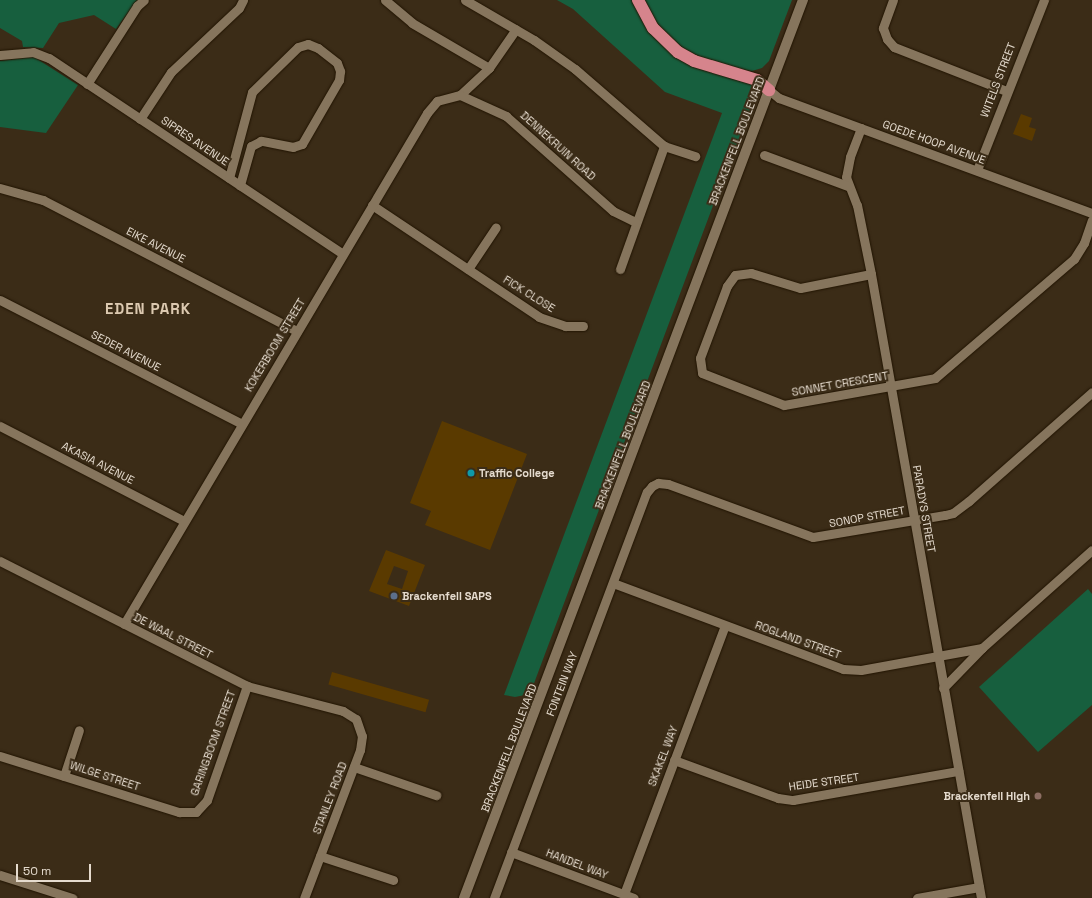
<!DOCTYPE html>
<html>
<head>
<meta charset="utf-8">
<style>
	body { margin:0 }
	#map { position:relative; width:1092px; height:898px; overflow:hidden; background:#3b2c17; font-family:"Space Grotesk",sans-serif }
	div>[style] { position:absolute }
	.green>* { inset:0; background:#175f3e }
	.building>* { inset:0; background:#5a3a00; transform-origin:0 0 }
	.roads { filter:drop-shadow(0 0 1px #211401) drop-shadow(0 0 1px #211401) }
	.minor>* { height:9px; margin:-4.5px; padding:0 4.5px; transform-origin:4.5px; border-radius:4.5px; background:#86755d }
	.tertiary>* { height:10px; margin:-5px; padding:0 5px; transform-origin:5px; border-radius:5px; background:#86755d }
	.motorway>* { height:12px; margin:-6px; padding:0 6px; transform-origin:6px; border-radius:6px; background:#d6848c }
	.dots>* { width:11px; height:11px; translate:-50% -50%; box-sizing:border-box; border:2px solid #3b2c17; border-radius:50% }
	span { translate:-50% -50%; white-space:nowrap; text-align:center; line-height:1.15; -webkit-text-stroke:4px #3b2c17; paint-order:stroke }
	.street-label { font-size:11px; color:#e5dbce }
	.poi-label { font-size:11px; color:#e5dbce; font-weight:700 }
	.left { translate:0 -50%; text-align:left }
	.right { translate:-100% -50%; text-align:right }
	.district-label { font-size:15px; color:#dcc9b0; font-weight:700; letter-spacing:1px }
	.scale { position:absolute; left:16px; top:864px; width:75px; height:18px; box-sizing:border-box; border:2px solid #e5dbce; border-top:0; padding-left:5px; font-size:12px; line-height:14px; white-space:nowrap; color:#e5dbce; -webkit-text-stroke:3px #3b2c17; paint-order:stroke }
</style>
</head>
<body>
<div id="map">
	<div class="green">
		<div style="clip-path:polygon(0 0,137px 0,116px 29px,94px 15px,59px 23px,43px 48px,23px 47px,22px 41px,0 28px)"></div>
		<div style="clip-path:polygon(557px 0,634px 0,692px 65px,753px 84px,757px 94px,743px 137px,729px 163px,530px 694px,515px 697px,504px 695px,722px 113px,665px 92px,573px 9px)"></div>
		<div style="clip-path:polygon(643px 0,792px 0,769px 61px,762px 68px,752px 71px,715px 64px,682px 48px,656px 22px)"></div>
		<div style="clip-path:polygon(34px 57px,78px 85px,46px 133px,0 127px,0 61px)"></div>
		<div style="clip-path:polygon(1088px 589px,1092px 594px,1092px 705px,1038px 752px,979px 687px)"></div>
	</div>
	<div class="building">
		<div style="clip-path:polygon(1021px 114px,1032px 118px,1029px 127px,1036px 129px,1032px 141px,1013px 134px)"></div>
		<div style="clip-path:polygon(442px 421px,527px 454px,490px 550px,425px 525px,431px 511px,410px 503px)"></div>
		<div style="clip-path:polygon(evenodd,386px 550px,425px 565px,409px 606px,369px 591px,386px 550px,394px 566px,408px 571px,402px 589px,387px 584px,394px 566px)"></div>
		<div style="left:332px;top:672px;width:101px;height:13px;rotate:16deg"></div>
	</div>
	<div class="roads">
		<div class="minor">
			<div style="left:385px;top:0;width:35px;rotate:40deg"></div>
			<div style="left:412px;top:23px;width:89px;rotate:30.3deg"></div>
			<div style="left:465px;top:0;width:80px;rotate:30.1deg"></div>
			<div style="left:534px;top:40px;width:50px;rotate:35.3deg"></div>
			<div style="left:575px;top:69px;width:118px;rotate:40.9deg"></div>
			<div style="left:664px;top:146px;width:33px;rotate:18deg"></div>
			<div style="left:893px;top:0;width:30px;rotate:110deg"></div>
			<div style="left:883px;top:28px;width:12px;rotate:70deg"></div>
			<div style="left:887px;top:39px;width:11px;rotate:49deg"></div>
			<div style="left:894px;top:47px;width:120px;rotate:21.4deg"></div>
			<div style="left:0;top:55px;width:33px;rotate:-5deg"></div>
			<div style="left:33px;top:52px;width:17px;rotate:21deg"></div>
			<div style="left:49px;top:58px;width:353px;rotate:33.7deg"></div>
			<div style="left:87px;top:84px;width:93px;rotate:-57.3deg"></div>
			<div style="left:137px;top:6px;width:9px;rotate:-41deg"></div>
			<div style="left:769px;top:90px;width:13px;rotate:39deg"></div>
			<div style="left:779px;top:98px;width:333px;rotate:20.2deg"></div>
			<div style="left:460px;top:95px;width:40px;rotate:-43deg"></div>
			<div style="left:489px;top:68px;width:47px;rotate:-55.3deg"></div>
			<div style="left:140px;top:119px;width:56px;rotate:-56.6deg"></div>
			<div style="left:171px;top:72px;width:93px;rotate:-43.3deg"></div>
			<div style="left:239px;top:8px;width:9px;rotate:-63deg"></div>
			<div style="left:861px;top:128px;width:31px;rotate:111deg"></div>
			<div style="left:850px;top:157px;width:20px;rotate:101deg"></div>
			<div style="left:846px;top:177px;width:30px;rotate:69deg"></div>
			<div style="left:857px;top:205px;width:70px;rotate:78.5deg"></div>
			<div style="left:871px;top:274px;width:634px;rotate:80deg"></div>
			<div style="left:764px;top:155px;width:90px;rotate:20.3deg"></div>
			<div style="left:977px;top:170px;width:183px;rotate:-68.5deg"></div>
			<div style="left:229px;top:178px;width:89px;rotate:-75deg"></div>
			<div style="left:252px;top:92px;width:64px;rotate:-44.4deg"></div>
			<div style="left:298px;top:47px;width:10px;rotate:-17deg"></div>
			<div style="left:308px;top:44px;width:11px;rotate:22deg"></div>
			<div style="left:318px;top:48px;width:24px;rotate:38deg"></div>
			<div style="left:337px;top:63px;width:9px;rotate:69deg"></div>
			<div style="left:340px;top:71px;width:9px;rotate:96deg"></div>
			<div style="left:339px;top:80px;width:74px;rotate:120deg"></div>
			<div style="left:302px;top:144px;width:9px;rotate:162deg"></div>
			<div style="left:293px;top:147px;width:33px;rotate:-169deg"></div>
			<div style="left:261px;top:141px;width:11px;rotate:153deg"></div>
			<div style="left:251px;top:146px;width:41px;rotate:105.8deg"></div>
			<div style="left:0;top:188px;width:45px;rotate:15.6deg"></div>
			<div style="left:43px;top:200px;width:286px;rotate:27.3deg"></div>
			<div style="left:372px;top:205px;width:201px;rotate:33.8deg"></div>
			<div style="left:539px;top:317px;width:28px;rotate:19deg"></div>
			<div style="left:565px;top:326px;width:18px"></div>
			<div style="left:468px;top:269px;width:50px;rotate:-56.3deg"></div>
			<div style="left:620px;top:269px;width:131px;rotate:-70.3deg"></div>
			<div style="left:871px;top:274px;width:72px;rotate:168.8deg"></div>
			<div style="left:800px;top:288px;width:51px;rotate:-163deg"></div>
			<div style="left:751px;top:273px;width:16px;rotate:173deg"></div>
			<div style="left:735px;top:275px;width:14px;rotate:126deg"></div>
			<div style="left:727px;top:286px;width:77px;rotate:110.6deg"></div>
			<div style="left:700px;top:358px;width:15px;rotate:82deg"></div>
			<div style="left:702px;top:373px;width:88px;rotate:21.3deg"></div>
			<div style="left:784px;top:405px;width:153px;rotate:-10.1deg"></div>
			<div style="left:935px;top:378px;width:183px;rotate:-40.6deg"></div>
			<div style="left:1074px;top:259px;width:19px;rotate:-58deg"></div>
			<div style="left:1084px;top:243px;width:24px;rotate:-71deg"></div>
			<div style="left:0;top:300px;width:272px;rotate:27.1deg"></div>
			<div style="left:0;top:426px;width:207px;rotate:27.3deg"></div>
			<div style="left:0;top:561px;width:277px;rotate:26.8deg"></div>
			<div style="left:247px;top:686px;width:99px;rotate:14.6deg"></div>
			<div style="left:343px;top:711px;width:15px;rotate:32deg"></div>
			<div style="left:356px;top:719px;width:18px;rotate:71deg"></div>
			<div style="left:362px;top:736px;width:14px;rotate:98deg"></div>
			<div style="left:360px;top:750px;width:158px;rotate:110.7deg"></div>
			<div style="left:613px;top:583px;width:246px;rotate:20.5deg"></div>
			<div style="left:843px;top:669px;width:18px;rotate:3deg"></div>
			<div style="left:861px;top:670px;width:123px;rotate:-10.3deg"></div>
			<div style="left:124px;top:624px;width:594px;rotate:-59.33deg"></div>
			<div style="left:427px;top:113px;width:16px;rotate:-50deg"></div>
			<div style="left:437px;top:101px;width:24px;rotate:-15deg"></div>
			<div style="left:460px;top:95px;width:51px;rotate:24.5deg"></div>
			<div style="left:506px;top:116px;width:143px;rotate:41.6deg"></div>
			<div style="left:613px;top:211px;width:25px;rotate:26deg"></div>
			<div style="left:943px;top:688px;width:56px;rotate:-45.7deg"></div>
			<div style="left:982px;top:648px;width:147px;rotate:-41.7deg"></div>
			<div style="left:0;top:756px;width:188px;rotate:17.4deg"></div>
			<div style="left:179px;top:812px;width:17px"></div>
			<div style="left:196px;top:812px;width:16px;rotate:-47deg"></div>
			<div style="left:207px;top:800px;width:121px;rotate:-70.7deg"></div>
			<div style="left:674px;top:760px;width:111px;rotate:20.1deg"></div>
			<div style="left:778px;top:798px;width:15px;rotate:8deg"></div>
			<div style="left:793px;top:800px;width:168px;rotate:-10deg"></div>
			<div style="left:354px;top:767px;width:87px;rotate:18.9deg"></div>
			<div style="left:64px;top:776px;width:48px;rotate:-71.9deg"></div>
			<div style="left:511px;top:852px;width:131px;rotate:20.5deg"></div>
			<div style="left:320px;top:856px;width:77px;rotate:18.2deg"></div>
			<div style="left:0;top:875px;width:76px;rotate:17.7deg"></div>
			<div style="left:624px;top:894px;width:286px;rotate:-69.4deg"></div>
			<div style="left:494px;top:898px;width:434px;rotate:-69.4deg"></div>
			<div style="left:647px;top:492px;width:8px;rotate:-50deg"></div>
			<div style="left:652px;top:486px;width:7px;rotate:-27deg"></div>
			<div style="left:658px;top:483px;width:10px;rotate:6deg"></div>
			<div style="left:668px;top:484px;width:154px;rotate:20.1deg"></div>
			<div style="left:813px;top:537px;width:134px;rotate:-9.5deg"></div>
			<div style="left:945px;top:515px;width:8px;rotate:-14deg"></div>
			<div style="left:953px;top:513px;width:20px;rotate:-37deg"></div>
			<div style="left:969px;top:501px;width:164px;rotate:-41.5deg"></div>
			<div style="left:917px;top:898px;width:63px;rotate:-10.1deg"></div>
		</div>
		<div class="tertiary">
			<div style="left:464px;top:898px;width:960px;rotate:-69.32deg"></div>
		</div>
		<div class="motorway">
			<div style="left:638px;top:0;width:32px;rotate:62deg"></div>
			<div style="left:653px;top:28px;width:35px;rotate:44deg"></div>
			<div style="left:678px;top:52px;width:18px;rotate:29deg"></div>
			<div style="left:694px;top:61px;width:66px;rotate:16.8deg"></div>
			<div style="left:757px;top:80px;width:16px;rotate:40deg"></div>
		</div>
	</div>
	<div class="dots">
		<div style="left:471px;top:473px;background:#0f9aa8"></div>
		<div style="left:394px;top:596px;background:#5c6f8a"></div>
		<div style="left:1038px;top:796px;background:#8d6e63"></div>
	</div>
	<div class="street-label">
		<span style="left:998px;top:80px;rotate:-69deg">WITELS STREET</span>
		<span style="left:195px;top:141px;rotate:34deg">SIPRES AVENUE</span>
		<span style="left:737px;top:141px;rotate:-69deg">BRACKENFELL BOULEVARD</span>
		<span style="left:934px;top:142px;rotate:20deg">GOEDE HOOP AVENUE</span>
		<span style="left:558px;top:146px;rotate:42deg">DENNEKRUIN ROAD</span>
		<span style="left:156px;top:245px;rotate:27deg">EIKE AVENUE</span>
		<span style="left:529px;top:294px;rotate:32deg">FICK CLOSE</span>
		<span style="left:275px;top:345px;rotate:-59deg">KOKERBOOM STREET</span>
		<span style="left:126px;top:351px;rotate:27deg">SEDER AVENUE</span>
		<span style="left:840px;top:384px;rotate:-10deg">SONNET CRESCENT</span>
		<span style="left:623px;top:445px;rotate:-69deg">BRACKENFELL BOULEVARD</span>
		<span style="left:98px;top:463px;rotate:27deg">AKASIA AVENUE</span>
		<span style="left:924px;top:509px;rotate:80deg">PARADYS STREET</span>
		<span style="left:867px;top:517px;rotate:-10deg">SONOP STREET</span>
		<span style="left:173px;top:636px;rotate:27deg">DE WAAL STREET</span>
		<span style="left:798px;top:640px;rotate:20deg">ROGLAND STREET</span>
		<span style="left:562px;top:684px;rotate:-69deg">FONTEIN WAY</span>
		<span style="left:213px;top:743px;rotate:-70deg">GARINGBOOM STREET</span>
		<span style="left:509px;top:748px;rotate:-69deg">BRACKENFELL BOULEVARD</span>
		<span style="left:663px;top:756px;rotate:-69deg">SKAKEL WAY</span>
		<span style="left:105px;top:776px;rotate:18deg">WILGE STREET</span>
		<span style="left:824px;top:782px;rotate:-8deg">HEIDE STREET</span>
		<span style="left:330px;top:798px;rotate:-69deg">STANLEY ROAD</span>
		<span style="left:577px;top:864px;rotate:21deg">HANDEL WAY</span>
	</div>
	<div class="poi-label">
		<span class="left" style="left:479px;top:473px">Traffic College</span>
		<span class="left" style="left:402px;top:596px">Brackenfell SAPS</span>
		<span class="right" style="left:1030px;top:796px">Brackenfell High</span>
	</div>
	<div class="district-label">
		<span style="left:148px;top:309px">EDEN PARK</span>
	</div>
	<div class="scale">50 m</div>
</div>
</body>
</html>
